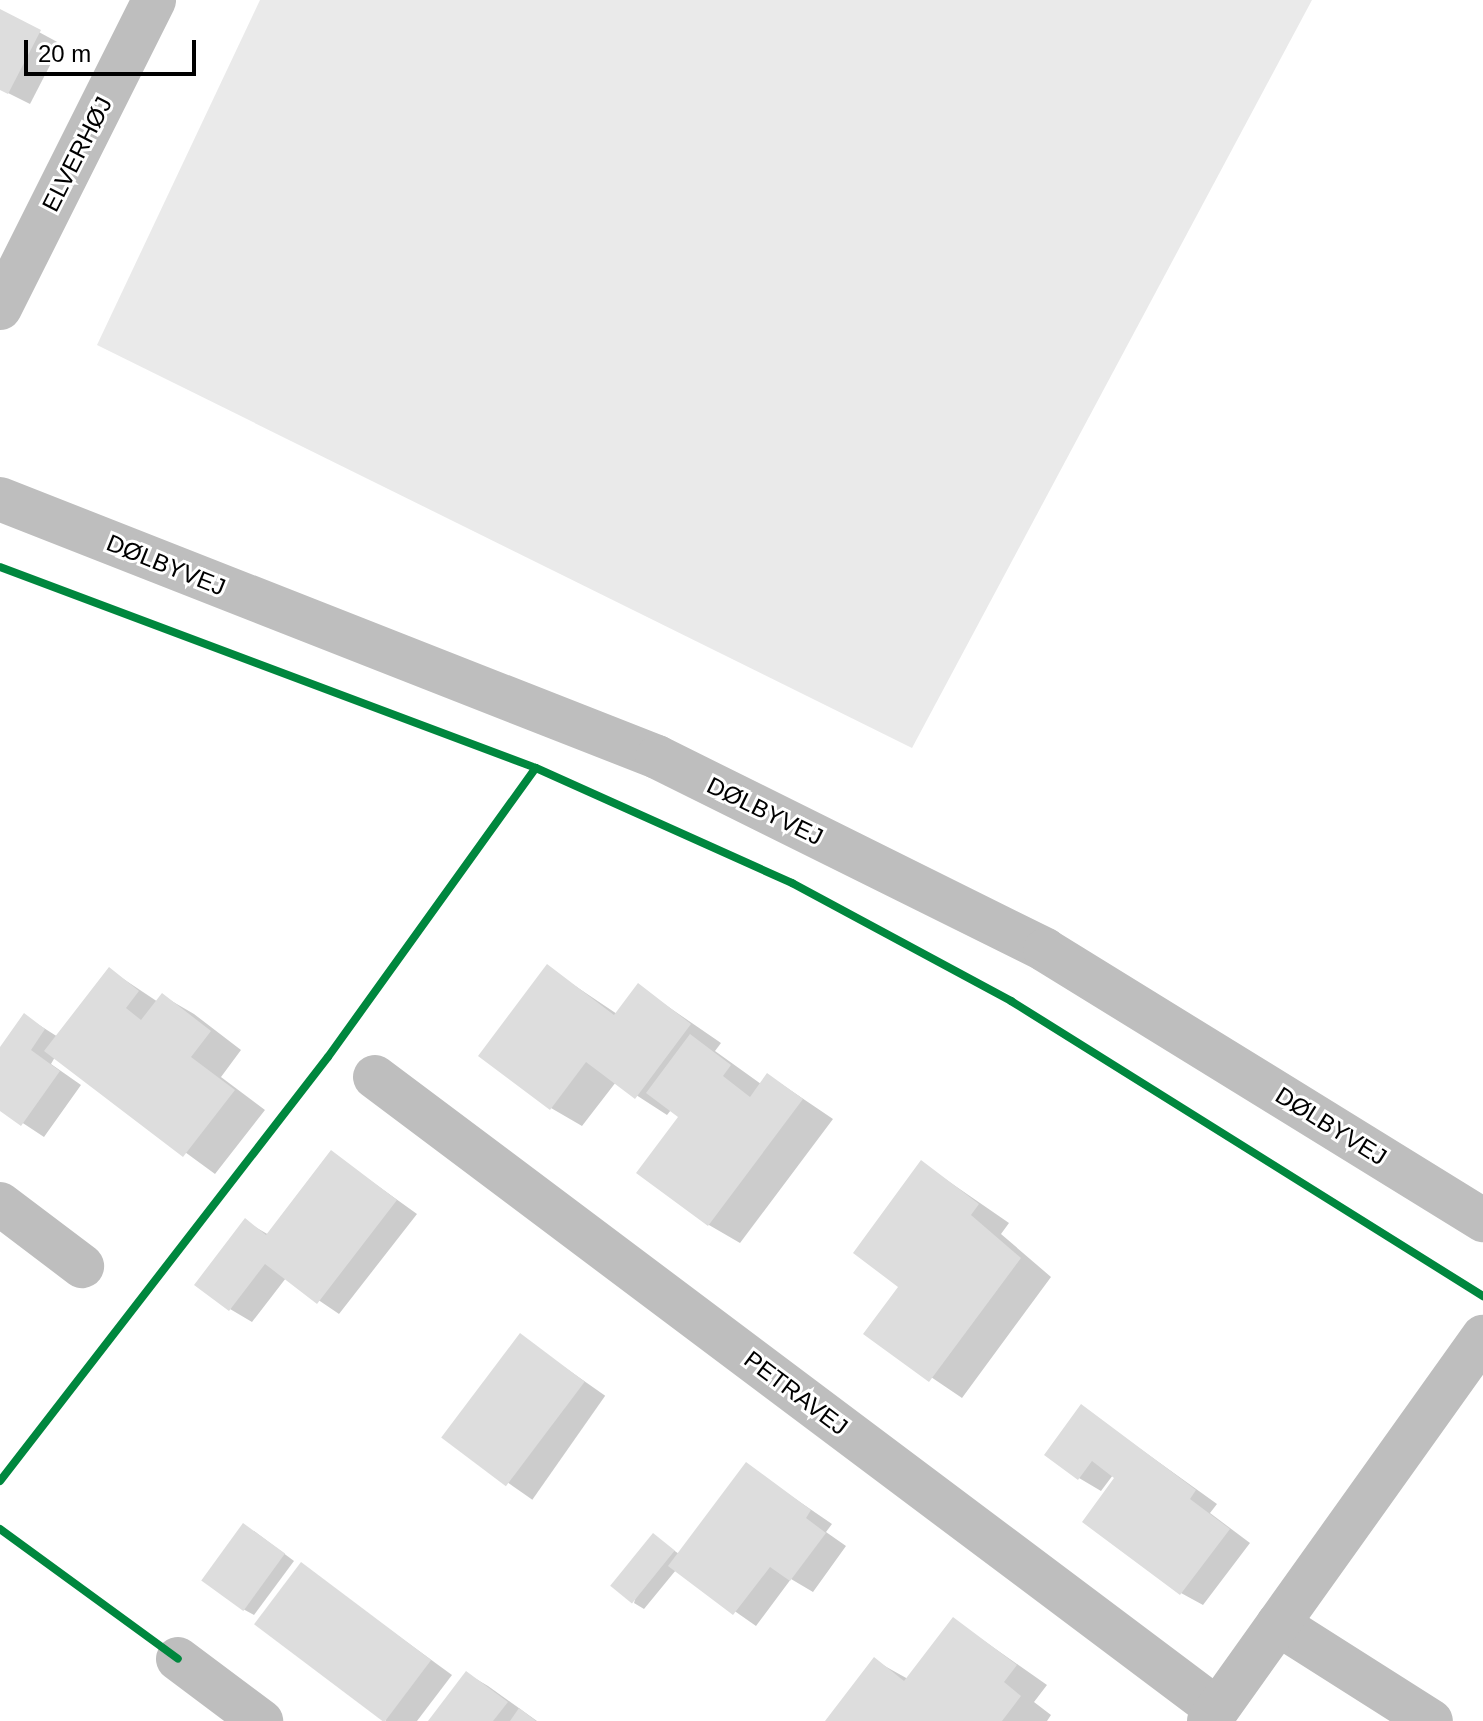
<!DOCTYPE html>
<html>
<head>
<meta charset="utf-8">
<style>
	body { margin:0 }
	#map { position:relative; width:1483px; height:1721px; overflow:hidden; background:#fff; font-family:Arial,sans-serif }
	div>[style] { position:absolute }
	.green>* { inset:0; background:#eaeaea }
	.shadow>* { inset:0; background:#0003; transform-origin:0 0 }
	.building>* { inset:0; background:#ddd; transform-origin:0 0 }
	.minor>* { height:44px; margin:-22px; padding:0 22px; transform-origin:22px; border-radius:22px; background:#bebebe }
	.cycleway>* { height:8px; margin:-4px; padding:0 4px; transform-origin:4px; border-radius:4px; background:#00873e }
	span { translate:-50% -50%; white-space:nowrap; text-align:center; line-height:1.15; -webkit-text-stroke:6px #fff; paint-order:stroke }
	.street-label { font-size:24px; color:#000 }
	.scale { position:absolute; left:24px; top:40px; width:172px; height:36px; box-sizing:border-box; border:4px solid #000; border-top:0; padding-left:10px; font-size:24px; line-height:28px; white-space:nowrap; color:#000; -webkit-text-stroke:6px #fff; paint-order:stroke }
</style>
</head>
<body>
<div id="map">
	<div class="green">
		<div style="clip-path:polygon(260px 0,1312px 0,912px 748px,97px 345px)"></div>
	</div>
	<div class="shadow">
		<div style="clip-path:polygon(0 11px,61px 44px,30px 104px,0 89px)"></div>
		<div style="clip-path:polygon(547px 967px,617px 1014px,638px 986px,721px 1043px,715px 1051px,761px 1084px,768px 1075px,833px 1119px,740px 1243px,709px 1225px,681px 1117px,671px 1110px,667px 1115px,616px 1082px,582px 1126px,551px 1108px)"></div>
		<div style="clip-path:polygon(110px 970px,158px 1002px,163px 996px,194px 1014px,241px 1050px,221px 1077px,265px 1110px,215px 1174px,55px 1057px,51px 1064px,81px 1085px,44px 1137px,0 1108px,0 1050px,25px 1016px,58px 1037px)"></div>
		<div style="clip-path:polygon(332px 1153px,417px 1214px,339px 1314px,286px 1278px,252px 1322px,230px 1309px,245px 1221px,269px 1235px)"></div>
		<div style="clip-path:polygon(922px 1163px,1009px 1223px,1001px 1234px,1051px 1277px,962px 1398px,866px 1333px,901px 1286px)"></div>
		<div style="left:520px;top:1336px;width:104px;height:127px;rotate:35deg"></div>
		<div style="clip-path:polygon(1082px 1407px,1217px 1504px,1210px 1513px,1250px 1543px,1203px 1605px,1181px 1593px,1117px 1478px,1113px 1475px,1101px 1491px,1079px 1478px)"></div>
		<div style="clip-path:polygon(746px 1465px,832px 1524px,826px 1532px,846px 1546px,813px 1592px,791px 1579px,756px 1626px,676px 1570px,644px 1609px,634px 1603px,654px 1536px,679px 1554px)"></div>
		<div style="clip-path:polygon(254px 1531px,294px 1561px,254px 1615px,243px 1609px)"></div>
		<div style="clip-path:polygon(301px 1565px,452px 1675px,417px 1721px,386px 1721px)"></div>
		<div style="clip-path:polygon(953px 1619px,1047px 1685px,1034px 1702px,1051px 1715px,1047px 1721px,828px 1721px,874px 1660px,908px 1679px)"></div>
		<div style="clip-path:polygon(466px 1673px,488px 1686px,537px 1721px,431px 1721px)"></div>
	</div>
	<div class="building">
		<div style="clip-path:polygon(0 9px,41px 30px,8px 94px,0 90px)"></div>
		<div style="clip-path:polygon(547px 964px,614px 1015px,638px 983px,691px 1024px,635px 1099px,586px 1062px,550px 1110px,478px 1056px)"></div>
		<div style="clip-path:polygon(109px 967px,139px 991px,126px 1008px,141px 1020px,162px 993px,211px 1031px,191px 1057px,235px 1090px,183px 1157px,44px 1051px)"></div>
		<div style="clip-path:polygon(24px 1013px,45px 1029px,31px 1050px,60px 1071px,21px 1126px,0 1111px,0 1047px)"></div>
		<div style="clip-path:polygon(690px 1034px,731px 1065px,723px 1076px,750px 1097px,767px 1073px,803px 1099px,708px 1226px,636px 1173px,678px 1117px,646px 1093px)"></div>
		<div style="clip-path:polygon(331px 1150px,397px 1200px,317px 1304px,265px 1264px,229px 1311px,194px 1285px,245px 1218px,266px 1235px)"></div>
		<div style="clip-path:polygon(921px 1160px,979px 1204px,971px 1215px,1021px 1258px,929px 1382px,863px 1334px,898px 1287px,853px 1253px)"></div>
		<div style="left:520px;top:1333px;width:81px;height:131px;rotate:37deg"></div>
		<div style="clip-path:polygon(1081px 1404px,1196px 1490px,1190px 1499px,1230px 1529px,1180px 1595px,1082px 1522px,1114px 1478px,1092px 1461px,1078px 1480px,1044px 1455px)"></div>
		<div style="clip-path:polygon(746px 1462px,811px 1510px,806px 1518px,826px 1533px,790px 1581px,770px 1567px,733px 1615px,668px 1566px)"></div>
		<div style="left:243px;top:1523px;width:52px;height:71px;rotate:36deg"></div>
		<div style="left:653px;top:1533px;width:28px;height:68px;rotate:39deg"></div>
		<div style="left:301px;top:1562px;width:163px;height:78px;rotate:37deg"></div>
		<div style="clip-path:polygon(953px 1617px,1017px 1665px,1004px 1682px,1021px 1696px,1002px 1721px,825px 1721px,874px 1657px,904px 1681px)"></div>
		<div style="clip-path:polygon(466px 1671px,508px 1702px,493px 1721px,428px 1721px)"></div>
		<div style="clip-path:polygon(519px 1708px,536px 1721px,510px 1721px)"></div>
	</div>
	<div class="minor">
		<div style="left:0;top:308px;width:344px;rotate:-63.4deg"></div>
		<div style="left:0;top:499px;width:706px;rotate:21.44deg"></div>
		<div style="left:657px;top:757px;width:433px;rotate:26.4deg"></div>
		<div style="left:1045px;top:950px;width:515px;rotate:31.65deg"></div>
		<div style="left:375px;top:1077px;width:1053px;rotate:36.89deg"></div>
		<div style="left:0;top:1204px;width:103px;rotate:37.1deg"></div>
		<div style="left:1278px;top:1624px;width:181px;rotate:32.4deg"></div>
		<div style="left:178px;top:1659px;width:104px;rotate:36.8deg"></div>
		<div style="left:1209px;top:1721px;width:472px;rotate:-54.5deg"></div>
	</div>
	<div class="cycleway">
		<div style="left:0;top:567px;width:572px;rotate:20.56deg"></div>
		<div style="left:536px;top:768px;width:281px;rotate:24.2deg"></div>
		<div style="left:792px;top:883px;width:249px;rotate:28.3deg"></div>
		<div style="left:1011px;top:1001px;width:557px;rotate:32.01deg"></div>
		<div style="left:0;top:1481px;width:536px;rotate:-52.28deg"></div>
		<div style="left:328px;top:1057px;width:356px;rotate:-54.3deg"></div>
		<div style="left:0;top:1529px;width:220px;rotate:36.1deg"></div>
	</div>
	<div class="street-label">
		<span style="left:77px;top:154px;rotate:-63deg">ELVERHØJ</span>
		<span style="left:166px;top:565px;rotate:22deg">DØLBYVEJ</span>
		<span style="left:765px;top:811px;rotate:26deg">DØLBYVEJ</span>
		<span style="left:1331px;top:1126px;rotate:32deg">DØLBYVEJ</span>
		<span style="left:796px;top:1393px;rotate:37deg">PETRAVEJ</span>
	</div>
	<div class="scale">20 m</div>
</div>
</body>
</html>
